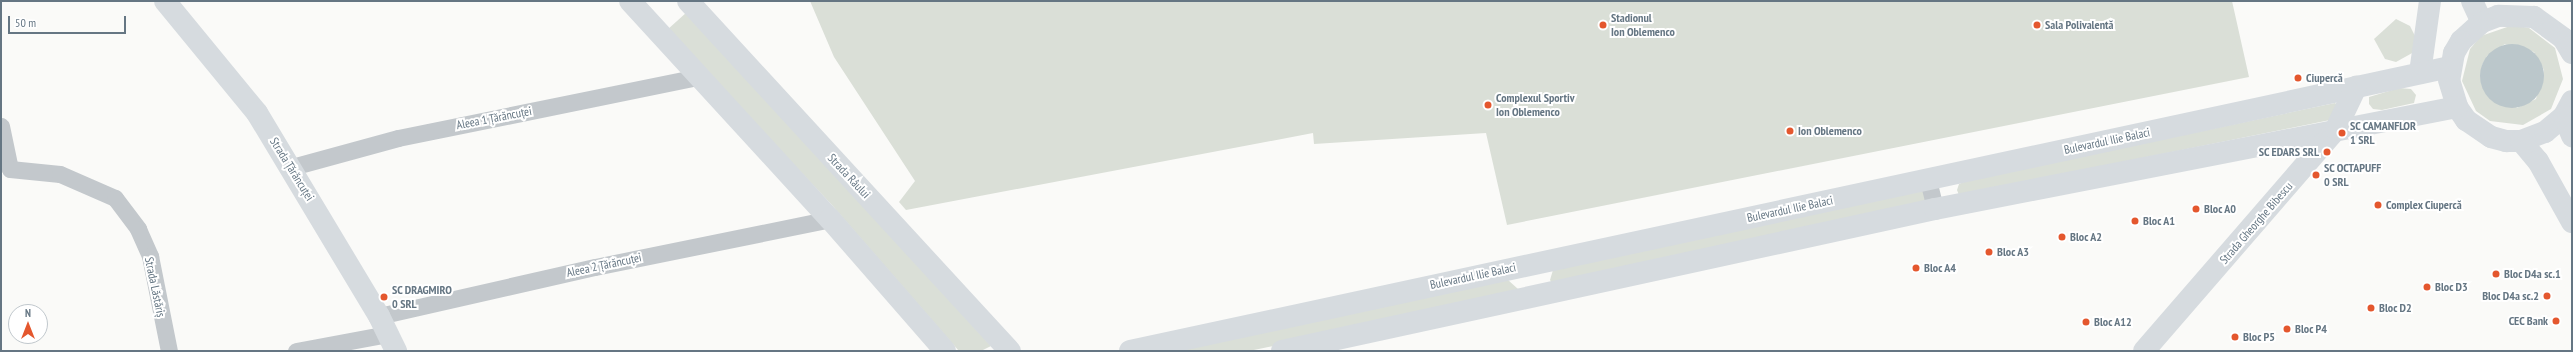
<!DOCTYPE html>
<html>
<head>
<meta charset="utf-8">
<style>
	body { margin:0 }
	#map { position:relative; width:2573px; height:352px; overflow:hidden; background:#fafaf8; font-family:"PT Sans Narrow",sans-serif }
	div>[style] { position:absolute }
	.green>* { inset:0; background:#dadfd7 }
	.water>* { inset:0; background:#bbc7cb }
	.round { border-radius:50% }
	.street>* { height:17px; margin:-8.5px; padding:0 8.5px; transform-origin:8.5px; border-radius:8.5px; background:#c3c8cc }
	.secondary>* { height:22px; margin:-11px; padding:0 11px; transform-origin:11px; border-radius:11px; background:#d6dbdf }
	.primary>* { height:22px; margin:-11px; padding:0 11px; transform-origin:11px; border-radius:11px; background:#d6dbdf }
	.dots>* { width:11px; height:11px; translate:-50% -50%; box-sizing:border-box; border:2px solid #fff; border-radius:50% }
	span { translate:-50% -50%; white-space:nowrap; text-align:center; line-height:1.15; -webkit-text-stroke:4px #fff; paint-order:stroke }
	.poi-label { font-size:12px; color:#657683; font-weight:700 }
	.left { translate:0 -50%; text-align:left }
	.right { translate:-100% -50%; text-align:right }
	.street-label { font-size:12px; color:#657683 }
	.frame { position:absolute; inset:0; border:2px solid #657683; pointer-events:none }
	.north { position:absolute; left:8px; top:304px; width:40px; height:40px; box-sizing:border-box; background:#fff; border:1px solid #c1c8cd; border-radius:50%; rotate:0deg; font-size:11px; font-weight:700; line-height:16px; text-align:center; color:#657683 }
	.north::after { content:''; display:block; margin:auto; width:14px; height:18px; background:#e4572e; clip-path:polygon(50% 0,100% 100%,50% 72%,0 100%) }
	.scale { position:absolute; left:8px; top:16px; width:118px; height:18px; box-sizing:border-box; border:2px solid #657683; border-top:0; padding-left:5px; font-size:12px; line-height:14px; white-space:nowrap; color:#657683; -webkit-text-stroke:3px #fff; paint-order:stroke }
</style>
</head>
<body>
<div id="map">
	<div class="green">
		<div style="clip-path:polygon(810px 1px,2232px 1px,2249px 77px,1507px 225px,1486px 133px,1314px 144px,1313px 133px,906px 210px,899px 202px,915px 181px,834px 57px)"></div>
		<div style="clip-path:polygon(687px 12px,991px 346px,981px 351px,959px 351px,831px 204px,667px 30px)"></div>
		<div style="clip-path:polygon(2396px 19px,2410px 26px,2415px 36px,2414px 52px,2396px 62px,2385px 59px,2374px 39px)"></div>
		<div style="clip-path:polygon(evenodd,2513px 25px,2529px 28px,2555px 48px,2563px 79px,2551px 109px,2523px 125px,2490px 121px,2476px 111px,2462px 81px,2470px 49px,2481px 36px,2513px 25px,2505px 44px,2534px 52px,2544px 70px,2536px 99px,2517px 108px,2482px 65px,2487px 56px,2505px 44px)"></div>
		<div style="clip-path:polygon(2399px 88px,2411px 89px,2416px 95px,2414px 103px,2382px 110px,2373px 109px,2369px 104px,2369px 97px)"></div>
		<div style="clip-path:polygon(2335px 103px,2341px 108px,2335px 119px,1959px 195px,1957px 190px,1959px 184px,1969px 180px)"></div>
		<div style="clip-path:polygon(1925px 190px,1934px 200px,1553px 285px,1550px 280px,1553px 270px)"></div>
		<div style="clip-path:polygon(1508px 280px,1518px 289px,1351px 330px,1249px 351px,1176px 351px)"></div>
	</div>
	<div class="water">
		<div class="round" style="left:2480px;top:44px;width:64px;height:64px"></div>
	</div>
	<div class="street">
		<div style="left:1px;top:126px;width:44px;rotate:78.2deg"></div>
		<div style="left:292px;top:167px;width:110px;rotate:-15.3deg"></div>
		<div style="left:398px;top:138px;width:307px;rotate:-11.5deg"></div>
		<div style="left:10px;top:169px;width:50px;rotate:5.7deg"></div>
		<div style="left:60px;top:174px;width:60px;rotate:23.6deg"></div>
		<div style="left:115px;top:198px;width:39px;rotate:53deg"></div>
		<div style="left:138px;top:229px;width:30px;rotate:66deg"></div>
		<div style="left:150px;top:256px;width:97px;rotate:78.7deg"></div>
		<div style="left:1928px;top:180px;width:30px;rotate:76deg"></div>
		<div style="left:379px;top:316px;width:221px;rotate:-12.8deg"></div>
		<div style="left:595px;top:267px;width:240px;rotate:-11.5deg"></div>
		<div style="left:296px;top:351px;width:94px;rotate:-10.5deg"></div>
	</div>
	<div class="secondary">
		<div style="left:165px;top:1px;width:145px;rotate:50.6deg"></div>
		<div style="left:257px;top:113px;width:237px;rotate:59deg"></div>
		<div style="left:379px;top:316px;width:39px;rotate:64deg"></div>
		<div style="left:2472px;top:1px;width:23px;rotate:65deg"></div>
		<div style="left:2572px;top:53px;width:17px;rotate:-121deg"></div>
		<div style="left:2563px;top:38px;width:36px;rotate:-144deg"></div>
		<div style="left:2534px;top:17px;width:36px;rotate:-178deg"></div>
		<div style="left:2498px;top:16px;width:17px;rotate:159deg"></div>
		<div style="left:2482px;top:22px;width:28px;rotate:138deg"></div>
		<div style="left:2461px;top:41px;width:14px;rotate:120deg"></div>
		<div style="left:2454px;top:53px;width:27px;rotate:100deg"></div>
		<div style="left:2449px;top:80px;width:28px;rotate:73deg"></div>
		<div style="left:2457px;top:107px;width:16px;rotate:55deg"></div>
		<div style="left:2466px;top:120px;width:30px;rotate:34deg"></div>
		<div style="left:2491px;top:137px;width:16px;rotate:15deg"></div>
		<div style="left:2506px;top:141px;width:15px"></div>
		<div style="left:2521px;top:141px;width:26px;rotate:-21deg"></div>
		<div style="left:2545px;top:132px;width:25px;rotate:-40deg"></div>
		<div style="left:2564px;top:116px;width:17px;rotate:-62deg"></div>
		<div style="left:2420px;top:73px;width:73px;rotate:-82.1deg"></div>
		<div style="left:2564px;top:116px;width:22px;rotate:68deg"></div>
		<div style="left:2521px;top:141px;width:26px;rotate:50deg"></div>
		<div style="left:2538px;top:161px;width:70px;rotate:60.9deg"></div>
		<div style="left:1130px;top:351px;width:1350px;rotate:-12.14deg"></div>
		<div style="left:1282px;top:351px;width:668px;rotate:-12.27deg"></div>
		<div style="left:1935px;top:209px;width:532px;rotate:-11.06deg"></div>
		<div style="left:2144px;top:351px;width:294px;rotate:-49.1deg"></div>
		<div style="left:2336px;top:129px;width:47px;rotate:-64.5deg"></div>
	</div>
	<div class="primary">
		<div style="left:630px;top:1px;width:296px;rotate:47.5deg"></div>
		<div style="left:830px;top:219px;width:175px;rotate:48.9deg"></div>
		<div style="left:688px;top:1px;width:476px;rotate:47.4deg"></div>
	</div>
	<div class="dots">
		<div style="left:1603px;top:25px;background:#e4572e"></div>
		<div style="left:2037px;top:25px;background:#e4572e"></div>
		<div style="left:2298px;top:78px;background:#e4572e"></div>
		<div style="left:1488px;top:105px;background:#e4572e"></div>
		<div style="left:1790px;top:131px;background:#e4572e"></div>
		<div style="left:2342px;top:133px;background:#e4572e"></div>
		<div style="left:2327px;top:152px;background:#e4572e"></div>
		<div style="left:2316px;top:175px;background:#e4572e"></div>
		<div style="left:2378px;top:205px;background:#e4572e"></div>
		<div style="left:2196px;top:209px;background:#e4572e"></div>
		<div style="left:2135px;top:221px;background:#e4572e"></div>
		<div style="left:2062px;top:237px;background:#e4572e"></div>
		<div style="left:1989px;top:252px;background:#e4572e"></div>
		<div style="left:1916px;top:268px;background:#e4572e"></div>
		<div style="left:2496px;top:274px;background:#e4572e"></div>
		<div style="left:2427px;top:287px;background:#e4572e"></div>
		<div style="left:2547px;top:296px;background:#e4572e"></div>
		<div style="left:384px;top:297px;background:#e4572e"></div>
		<div style="left:2371px;top:308px;background:#e4572e"></div>
		<div style="left:2556px;top:321px;background:#e4572e"></div>
		<div style="left:2086px;top:322px;background:#e4572e"></div>
		<div style="left:2287px;top:329px;background:#e4572e"></div>
		<div style="left:2235px;top:337px;background:#e4572e"></div>
	</div>
	<div class="poi-label">
		<span class="left" style="left:1611px;top:25px">Stadionul<br>Ion Oblemenco</span>
		<span class="left" style="left:2045px;top:25px">Sala Polivalentă</span>
		<span class="left" style="left:2306px;top:78px">Ciupercă</span>
		<span class="left" style="left:1496px;top:105px">Complexul Sportiv<br>Ion Oblemenco</span>
		<span class="left" style="left:2350px;top:133px">SC CAMANFLOR<br>1 SRL</span>
		<span class="left" style="left:1798px;top:131px">Ion Oblemenco</span>
		<span class="right" style="left:2319px;top:152px">SC EDARS SRL</span>
		<span class="left" style="left:2324px;top:175px">SC OCTAPUFF<br>0 SRL</span>
		<span class="left" style="left:2386px;top:205px">Complex Ciupercă</span>
		<span class="left" style="left:2204px;top:209px">Bloc A0</span>
		<span class="left" style="left:2143px;top:221px">Bloc A1</span>
		<span class="left" style="left:2070px;top:237px">Bloc A2</span>
		<span class="left" style="left:1997px;top:252px">Bloc A3</span>
		<span class="left" style="left:1924px;top:268px">Bloc A4</span>
		<span class="left" style="left:2504px;top:274px">Bloc D4a sc.1</span>
		<span class="left" style="left:2435px;top:287px">Bloc D3</span>
		<span class="left" style="left:392px;top:297px">SC DRAGMIRO<br>0 SRL</span>
		<span class="right" style="left:2539px;top:296px">Bloc D4a sc.2</span>
		<span class="left" style="left:2379px;top:308px">Bloc D2</span>
		<span class="right" style="left:2548px;top:321px">CEC Bank</span>
		<span class="left" style="left:2094px;top:322px">Bloc A12</span>
		<span class="left" style="left:2295px;top:329px">Bloc P4</span>
		<span class="left" style="left:2243px;top:337px">Bloc P5</span>
	</div>
	<div class="street-label">
		<span style="left:494px;top:118px;rotate:-11deg">Aleea 1 Țărăncuței</span>
		<span style="left:2107px;top:141px;rotate:-12deg">Bulevardul Ilie Balaci</span>
		<span style="left:292px;top:169px;rotate:58deg">Strada Țărăncuței</span>
		<span style="left:849px;top:176px;rotate:47deg">Strada Râului</span>
		<span style="left:1790px;top:209px;rotate:-12deg">Bulevardul Ilie Balaci</span>
		<span style="left:2256px;top:223px;rotate:-49deg">Strada Gheorghe Bibescu</span>
		<span style="left:604px;top:265px;rotate:-12deg">Aleea 2 Țărăncuței</span>
		<span style="left:1473px;top:276px;rotate:-12deg">Bulevardul Ilie Balaci</span>
		<span style="left:155px;top:287px;rotate:78deg">Strada Lăstăriș</span>
	</div>
	<div class="frame"></div>
	<div class="north">N</div>
	<div class="scale">50 m</div>
</div>
</body>
</html>
